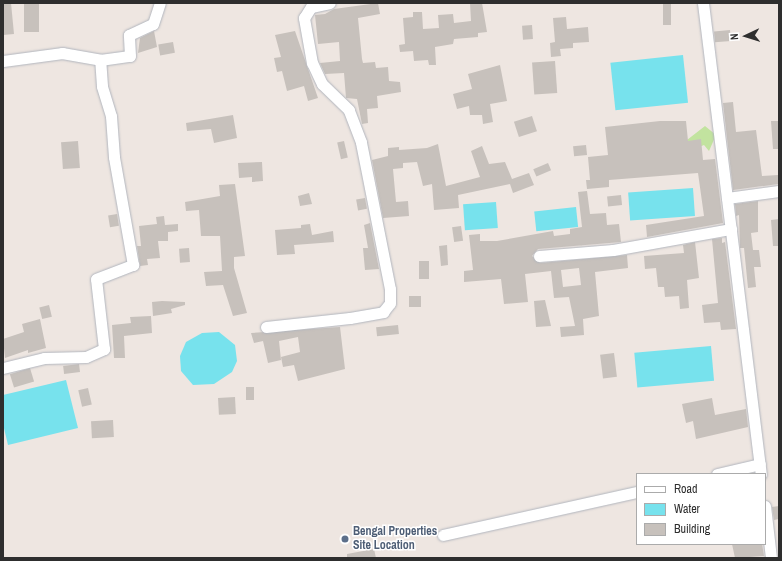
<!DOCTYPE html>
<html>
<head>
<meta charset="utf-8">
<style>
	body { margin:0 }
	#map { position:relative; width:782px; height:561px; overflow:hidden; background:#eee6e1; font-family:"Archivo Narrow",sans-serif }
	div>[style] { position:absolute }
	.green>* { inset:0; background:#c2e39f }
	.water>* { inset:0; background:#77e2ed; transform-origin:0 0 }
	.building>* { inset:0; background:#c7c1bc; transform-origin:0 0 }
	.roads { filter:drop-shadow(0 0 1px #b1b5bd) drop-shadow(0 0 1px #b1b5bd) }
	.street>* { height:11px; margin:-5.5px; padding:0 5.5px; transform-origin:5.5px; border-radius:5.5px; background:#fff }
	.dots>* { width:11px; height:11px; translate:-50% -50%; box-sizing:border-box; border:2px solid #fff; border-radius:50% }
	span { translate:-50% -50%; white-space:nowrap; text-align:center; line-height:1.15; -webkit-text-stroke:3px #fff; paint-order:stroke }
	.service-label { font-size:12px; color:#4e5e75; font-weight:700 }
	.left { translate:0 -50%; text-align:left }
	.frame { position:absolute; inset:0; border:4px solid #2e2e2e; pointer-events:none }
	.legend { position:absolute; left:636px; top:473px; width:130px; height:72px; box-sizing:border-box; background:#fff; border:1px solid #ababab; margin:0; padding:5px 7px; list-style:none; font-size:12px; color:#2e2e2e }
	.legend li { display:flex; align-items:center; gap:8px; height:20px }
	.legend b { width:20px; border:1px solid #ababab }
	.north { position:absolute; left:726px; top:16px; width:40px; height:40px; -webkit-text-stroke:3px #fff; paint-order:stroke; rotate:266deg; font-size:11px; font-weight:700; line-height:16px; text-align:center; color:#2e2e2e }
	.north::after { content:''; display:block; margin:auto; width:14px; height:18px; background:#2e2e2e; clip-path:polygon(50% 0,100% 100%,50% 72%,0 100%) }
</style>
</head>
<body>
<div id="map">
	<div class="green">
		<div style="clip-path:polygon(705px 126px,716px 135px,709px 151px,704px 145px,689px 151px,687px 140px)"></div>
	</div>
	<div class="water">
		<div style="left:683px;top:55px;width:48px;height:73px;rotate:84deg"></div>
		<div style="left:693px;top:188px;width:28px;height:65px;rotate:86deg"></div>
		<div style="left:496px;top:202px;width:26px;height:33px;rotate:86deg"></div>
		<div style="left:576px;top:207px;width:20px;height:42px;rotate:84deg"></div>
		<div style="clip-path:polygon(219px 332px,235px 345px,237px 361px,232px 372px,214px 384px,193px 385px,181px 371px,180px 356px,186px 342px,202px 333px)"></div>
		<div style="left:711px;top:346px;width:35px;height:77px;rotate:85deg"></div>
		<div style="clip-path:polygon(66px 380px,78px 428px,8px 445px,3px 424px,3px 395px)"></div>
	</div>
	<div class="building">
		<div style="clip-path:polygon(3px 3px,11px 3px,14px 34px,3px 35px)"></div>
		<div style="left:24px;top:3px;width:15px;height:29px"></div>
		<div style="clip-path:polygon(378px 3px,380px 14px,358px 18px,362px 59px,363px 63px,375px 62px,376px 68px,388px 67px,389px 81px,400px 82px,401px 92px,377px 96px,378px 108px,367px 109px,368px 123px,362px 124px,357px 99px,346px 98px,344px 73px,325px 74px,320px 63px,340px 61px,339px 42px,318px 44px,315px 15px,325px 14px,334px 9px)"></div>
		<div style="clip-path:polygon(470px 3px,482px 3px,487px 32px,478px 33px,478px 37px,454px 39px,453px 44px,435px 47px,436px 65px,429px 65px,428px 60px,414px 61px,413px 51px,400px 52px,399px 45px,405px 44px,403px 18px,413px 17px,413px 12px,422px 12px,423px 29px,439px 28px,438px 15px,453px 14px,454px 23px,471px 21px)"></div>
		<div style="left:663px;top:3px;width:8px;height:22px"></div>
		<div style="clip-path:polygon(566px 17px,567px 29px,588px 27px,589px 42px,573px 43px,573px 48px,560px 49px,561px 56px,551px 57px,550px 43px,555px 42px,553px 18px)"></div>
		<div style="left:532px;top:25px;width:14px;height:10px;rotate:86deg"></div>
		<div style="left:730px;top:30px;width:11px;height:16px;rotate:85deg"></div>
		<div style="clip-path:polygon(154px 31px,157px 47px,138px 53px,140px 38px)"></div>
		<div style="clip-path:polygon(295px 31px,318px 98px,308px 101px,304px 86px,287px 91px,282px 71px,277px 72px,274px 58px,281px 57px,275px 35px)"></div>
		<div style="left:173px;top:42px;width:11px;height:15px;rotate:80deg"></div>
		<div style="left:555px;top:61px;width:32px;height:23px;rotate:86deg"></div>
		<div style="clip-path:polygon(500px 65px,507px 101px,490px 104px,493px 122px,483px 124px,482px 115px,470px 115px,469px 106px,457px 109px,453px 94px,472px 89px,468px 74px)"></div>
		<div style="clip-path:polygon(733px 102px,736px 132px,756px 130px,762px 176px,778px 175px,778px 184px,733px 190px,723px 103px)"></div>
		<div style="clip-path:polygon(233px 115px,237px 138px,214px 143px,211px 129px,187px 131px,186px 123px)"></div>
		<div style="left:532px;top:116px;width:16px;height:19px;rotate:72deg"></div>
		<div style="clip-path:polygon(660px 121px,686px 121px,688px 141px,701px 139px,703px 160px,715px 159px,723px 223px,647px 237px,646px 225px,704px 216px,698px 173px,609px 180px,609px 187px,587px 189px,586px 180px,590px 180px,588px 157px,608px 155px,605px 127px)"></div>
		<div style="clip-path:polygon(771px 121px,779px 121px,779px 149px,773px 149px)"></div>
		<div style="left:78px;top:141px;width:27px;height:17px;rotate:86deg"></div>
		<div style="left:344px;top:141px;width:17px;height:7px;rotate:77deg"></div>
		<div style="clip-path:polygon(438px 144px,446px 186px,480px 177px,471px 151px,482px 146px,489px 164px,505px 162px,512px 179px,529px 173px,534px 185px,513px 193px,510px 184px,458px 195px,459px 208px,434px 210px,432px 184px,423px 186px,417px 162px,403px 163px,403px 168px,393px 169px,396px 202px,408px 201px,409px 216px,383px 218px,372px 160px,388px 156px,388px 148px,399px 147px,399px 150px,427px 148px)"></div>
		<div style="left:586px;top:145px;width:10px;height:13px;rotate:84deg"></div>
		<div style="clip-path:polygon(262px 162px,263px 181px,252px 182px,252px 177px,239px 178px,238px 163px)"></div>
		<div style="left:548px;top:163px;width:8px;height:16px;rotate:67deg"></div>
		<div style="clip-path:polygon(235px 184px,245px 256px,234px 257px,234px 268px,247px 313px,233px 316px,223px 285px,206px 286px,204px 272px,222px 271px,220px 236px,201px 236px,199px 210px,186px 211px,185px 202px,220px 196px,219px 185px)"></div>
		<div style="clip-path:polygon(evenodd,587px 191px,590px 214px,606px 213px,607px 225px,619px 224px,621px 242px,538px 249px,532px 256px,540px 263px,627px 255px,628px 268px,595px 272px,599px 316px,583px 319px,584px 335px,561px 337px,560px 327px,575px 326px,569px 297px,554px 298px,551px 271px,525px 274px,528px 302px,504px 304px,501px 279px,464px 282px,464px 271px,473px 270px,469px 235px,480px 234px,480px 241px,497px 241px,553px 231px,554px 236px,570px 234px,570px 229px,582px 227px,578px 192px,587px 191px,579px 268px,581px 285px,563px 287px,561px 270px,579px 268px)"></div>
		<div style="clip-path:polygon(309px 193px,312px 204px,300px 206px,298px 196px)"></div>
		<div style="left:621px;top:195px;width:10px;height:14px;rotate:84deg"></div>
		<div style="left:365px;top:198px;width:11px;height:9px;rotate:80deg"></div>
		<div style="clip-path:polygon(758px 201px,758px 232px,751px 233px,753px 250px,759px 250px,761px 267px,754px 267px,756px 287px,748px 288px,744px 248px,740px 248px,739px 215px,736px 216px,735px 204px)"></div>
		<div style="left:117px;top:214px;width:12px;height:9px;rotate:81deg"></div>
		<div style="clip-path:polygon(164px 216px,165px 225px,178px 224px,178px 231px,168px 232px,168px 241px,158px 241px,160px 258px,147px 259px,148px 265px,140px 266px,137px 246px,141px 246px,139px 226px,157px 224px,156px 217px)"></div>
		<div style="clip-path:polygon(779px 219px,779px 246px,773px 246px,771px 220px)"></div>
		<div style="clip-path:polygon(370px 223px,379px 269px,365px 270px,363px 248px,368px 248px,364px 225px)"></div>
		<div style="clip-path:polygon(310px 224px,312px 235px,333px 231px,334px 242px,294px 245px,295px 254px,277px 255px,275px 230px,301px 228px,301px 225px)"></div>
		<div style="left:461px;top:226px;width:15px;height:9px;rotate:82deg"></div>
		<div style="clip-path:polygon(722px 238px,722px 243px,725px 242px,736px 329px,721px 330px,720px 322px,704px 323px,702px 305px,718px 303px,712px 239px)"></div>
		<div style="clip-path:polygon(695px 242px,699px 278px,687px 280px,689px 308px,680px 309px,679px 296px,665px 297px,664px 287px,658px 287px,656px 268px,645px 269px,644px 256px,684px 253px,683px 245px)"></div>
		<div style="clip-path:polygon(447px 245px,448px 265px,441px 266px,439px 246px)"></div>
		<div style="left:189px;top:248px;width:14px;height:10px;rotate:86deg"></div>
		<div style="left:419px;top:261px;width:10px;height:18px"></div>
		<div style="left:409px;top:296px;width:12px;height:11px"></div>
		<div style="clip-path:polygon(545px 300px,551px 326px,536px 327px,534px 301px)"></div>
		<div style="clip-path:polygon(162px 301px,185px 302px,185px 305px,171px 309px,172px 313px,153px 316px,152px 302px)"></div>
		<div style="left:49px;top:305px;width:12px;height:10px;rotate:76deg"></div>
		<div style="clip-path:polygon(151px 316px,152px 333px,124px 336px,125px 358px,114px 358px,112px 325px,131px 323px,130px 317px)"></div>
		<div style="clip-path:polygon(40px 319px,46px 348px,28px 353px,28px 350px,5px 358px,3px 339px,24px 332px,22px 324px)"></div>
		<div style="left:398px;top:325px;width:9px;height:22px;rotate:84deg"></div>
		<div style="clip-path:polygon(340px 327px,345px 369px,298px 381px,294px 365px,283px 367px,281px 357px,300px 352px,298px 337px,279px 341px,281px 360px,268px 363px,263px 341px,254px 343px,251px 333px)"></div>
		<div style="left:614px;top:353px;width:24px;height:14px;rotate:83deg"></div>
		<div style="left:79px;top:364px;width:8px;height:16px;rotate:83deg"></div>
		<div style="left:30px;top:368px;width:14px;height:21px;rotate:73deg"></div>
		<div style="left:246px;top:387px;width:8px;height:13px"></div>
		<div style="left:88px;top:388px;width:17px;height:10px;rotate:77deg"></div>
		<div style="left:235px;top:397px;width:17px;height:17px;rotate:87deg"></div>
		<div style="clip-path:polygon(712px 398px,715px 415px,746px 409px,748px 427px,696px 439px,693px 421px,686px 423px,682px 404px)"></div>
		<div style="left:113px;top:420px;width:17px;height:22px;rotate:87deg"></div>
		<div style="clip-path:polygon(779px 506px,779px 519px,774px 520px,772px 507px)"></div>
		<div style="clip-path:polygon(732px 544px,762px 544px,764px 556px,735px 558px)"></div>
		<div style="clip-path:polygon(374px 549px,376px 558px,347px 558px,347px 554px)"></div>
	</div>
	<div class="roads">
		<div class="street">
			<div style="left:703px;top:3px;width:475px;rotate:83deg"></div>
			<div style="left:3px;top:61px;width:60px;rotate:-7.7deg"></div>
			<div style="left:62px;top:53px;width:39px;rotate:10deg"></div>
			<div style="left:100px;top:60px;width:30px;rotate:-8deg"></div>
			<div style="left:130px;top:56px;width:21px;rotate:-93deg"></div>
			<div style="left:129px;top:35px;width:26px;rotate:-25deg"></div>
			<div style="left:153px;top:24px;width:22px;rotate:-72deg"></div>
			<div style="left:727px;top:198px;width:52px;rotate:-7.7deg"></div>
			<div style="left:539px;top:256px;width:74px;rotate:-4.6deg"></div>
			<div style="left:613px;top:250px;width:120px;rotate:-10.1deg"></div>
			<div style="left:266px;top:327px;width:84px;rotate:-6.1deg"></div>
			<div style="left:350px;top:318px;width:34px;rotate:-10deg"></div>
			<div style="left:383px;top:312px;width:11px;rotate:-52deg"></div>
			<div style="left:390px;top:303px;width:14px;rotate:-90deg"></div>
			<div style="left:390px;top:289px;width:150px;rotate:-101.2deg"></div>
			<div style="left:361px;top:142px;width:34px;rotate:-111deg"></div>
			<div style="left:349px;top:110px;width:37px;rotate:-136deg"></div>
			<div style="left:322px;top:84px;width:23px;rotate:-115deg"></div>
			<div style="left:312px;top:63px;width:46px;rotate:-100.1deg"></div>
			<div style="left:304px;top:18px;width:13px;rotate:-58deg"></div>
			<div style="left:311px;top:7px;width:19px;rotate:-12deg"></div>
			<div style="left:3px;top:368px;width:42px;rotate:-13.7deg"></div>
			<div style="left:44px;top:358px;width:42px;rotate:-1.4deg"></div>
			<div style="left:86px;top:357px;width:20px;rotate:-24deg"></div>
			<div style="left:104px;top:349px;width:70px;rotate:-96.5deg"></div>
			<div style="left:96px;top:279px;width:40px;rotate:-21deg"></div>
			<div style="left:133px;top:265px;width:110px;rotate:-100deg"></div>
			<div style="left:114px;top:157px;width:41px;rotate:-94.2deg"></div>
			<div style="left:111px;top:116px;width:31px;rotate:-107deg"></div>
			<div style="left:102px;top:86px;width:26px;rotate:-94deg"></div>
			<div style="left:717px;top:474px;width:44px;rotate:-13.1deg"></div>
			<div style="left:765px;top:506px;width:52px;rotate:83.4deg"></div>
			<div style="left:443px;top:535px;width:199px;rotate:-12.5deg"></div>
		</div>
	</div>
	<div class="dots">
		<div style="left:345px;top:539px;background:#5c6f8a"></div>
	</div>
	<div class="service-label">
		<span class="left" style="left:353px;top:539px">Bengal Properties<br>Site Location</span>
	</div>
	<div class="frame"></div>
	<ul class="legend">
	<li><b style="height:5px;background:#fff"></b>Road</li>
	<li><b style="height:11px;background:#77e2ed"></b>Water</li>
	<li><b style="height:11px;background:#c7c1bc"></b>Building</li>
	</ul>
	<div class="north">N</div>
</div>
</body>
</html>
